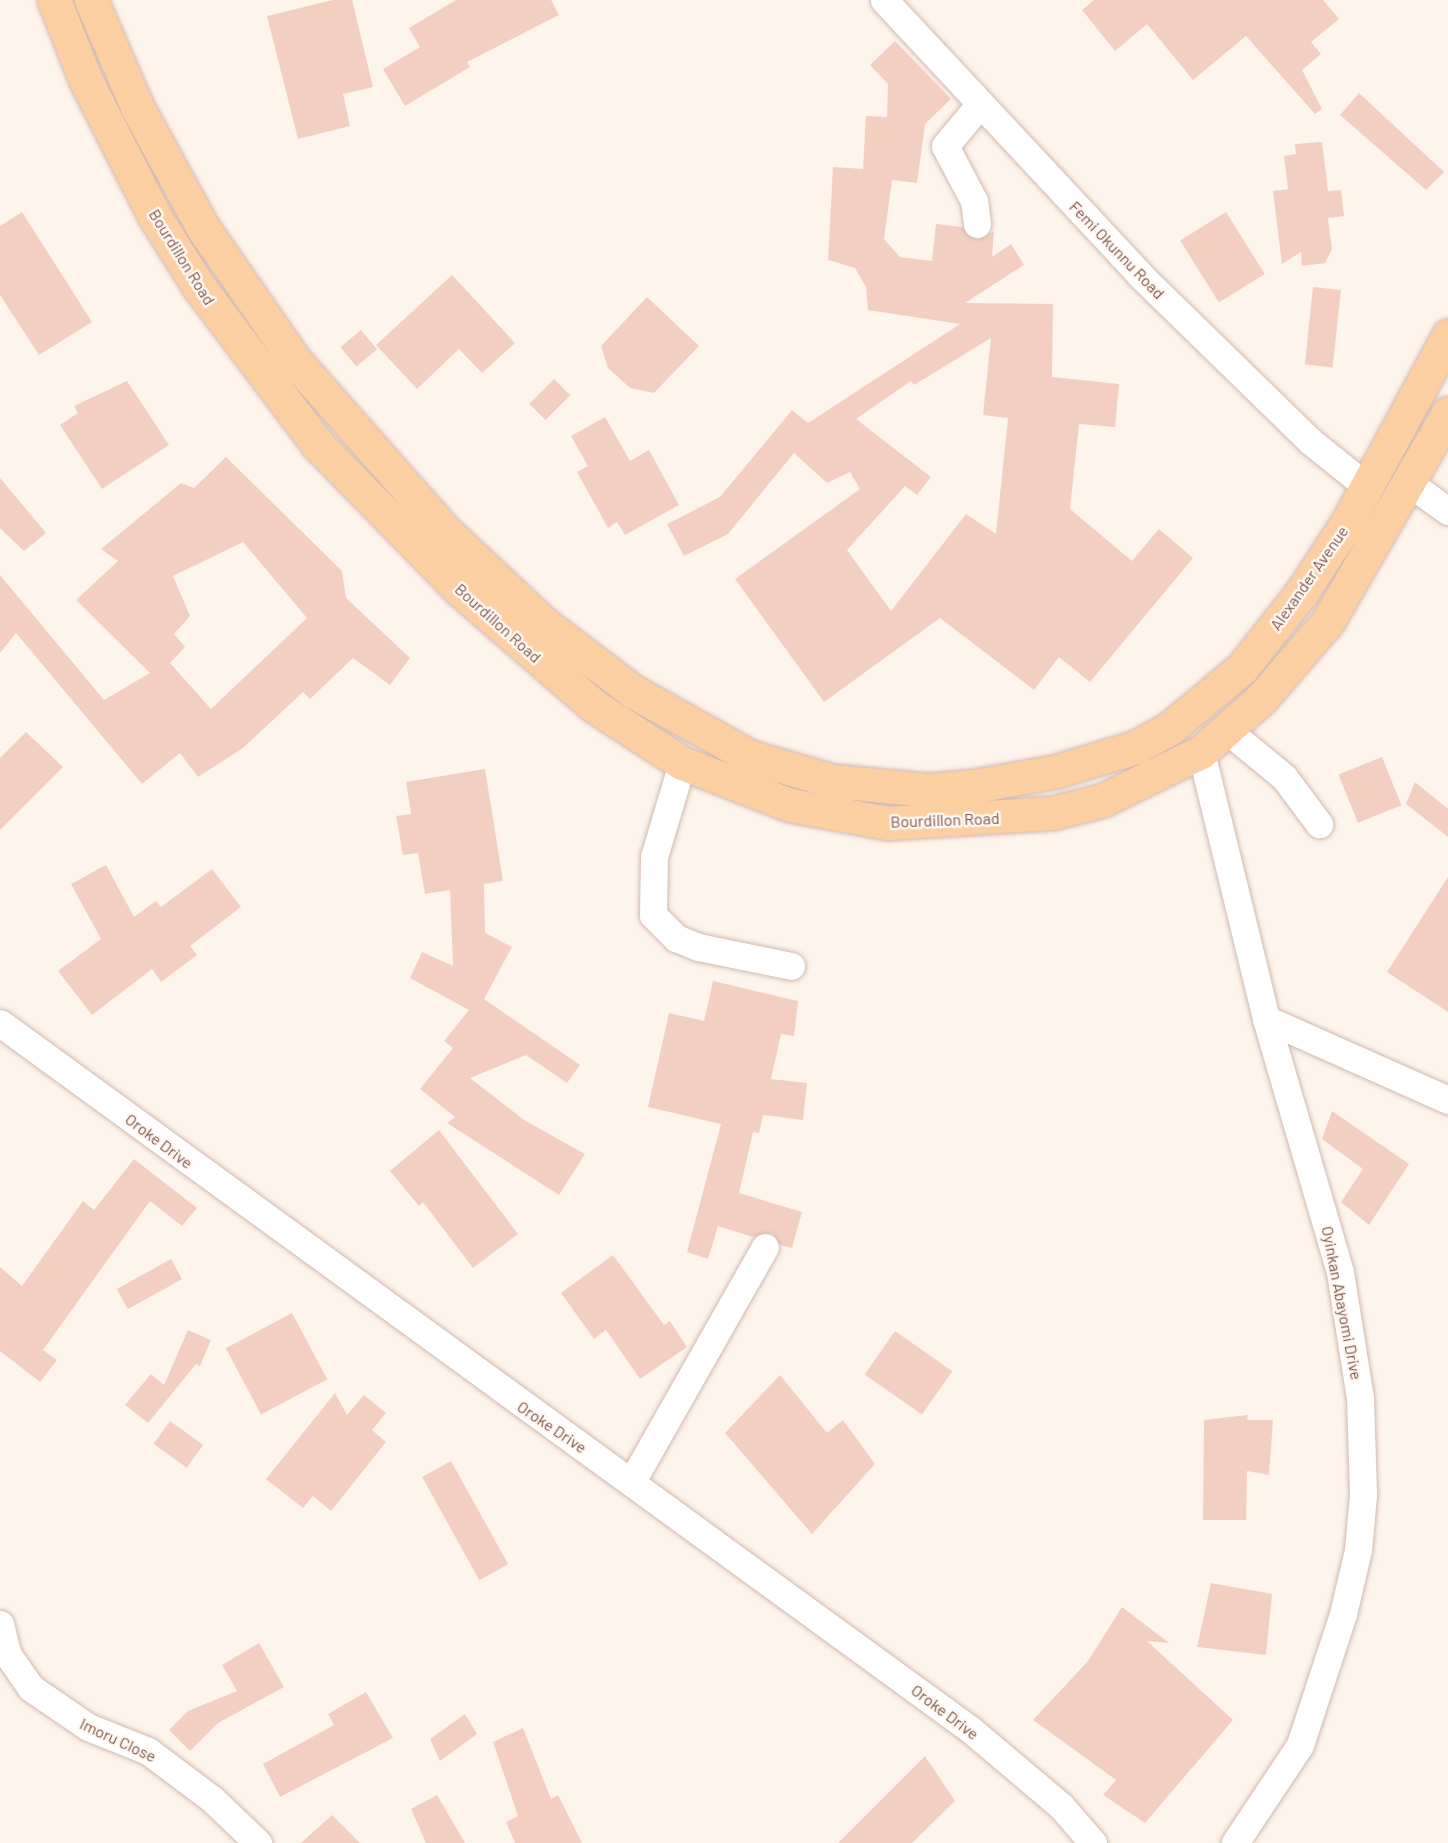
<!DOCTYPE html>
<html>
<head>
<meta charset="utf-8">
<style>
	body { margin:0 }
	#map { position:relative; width:1448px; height:1843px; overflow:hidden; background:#fdf4eb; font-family:Barlow,sans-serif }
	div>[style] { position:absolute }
	.building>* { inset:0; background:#f3cfc1; transform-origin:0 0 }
	.roads { filter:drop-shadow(0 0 2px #d1b9af) drop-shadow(0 0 2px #d1b9af) }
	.minor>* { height:27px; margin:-13.5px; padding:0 13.5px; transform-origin:13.5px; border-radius:13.5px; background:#fff }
	.major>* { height:33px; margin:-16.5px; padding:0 16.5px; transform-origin:16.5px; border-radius:16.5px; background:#fccfa3 }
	span { translate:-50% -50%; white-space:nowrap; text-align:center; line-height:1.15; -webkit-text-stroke:5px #fff8f2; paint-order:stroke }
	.street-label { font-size:16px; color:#7a564c }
</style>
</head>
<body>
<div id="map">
	<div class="building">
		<div style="clip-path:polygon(333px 0,352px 0,373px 87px,343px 94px,350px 126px,298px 139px,267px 16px)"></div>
		<div style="clip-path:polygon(456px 0,551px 0,559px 15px,467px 62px,470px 67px,405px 106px,383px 69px,420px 47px,409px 28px)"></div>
		<div style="clip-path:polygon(1094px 0,1323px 0,1339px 19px,1311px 42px,1321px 54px,1302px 70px,1322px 109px,1315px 114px,1246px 36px,1193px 80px,1147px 24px,1115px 51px,1082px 10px)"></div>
		<div style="clip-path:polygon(evenodd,895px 41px,951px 99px,925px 124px,917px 183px,892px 180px,884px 239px,900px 257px,932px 261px,936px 224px,962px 227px,978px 240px,994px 231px,992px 257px,1011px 244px,1024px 265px,965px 303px,1053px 304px,1052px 377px,1119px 384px,1115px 427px,1079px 424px,1070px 509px,1132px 561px,1159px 529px,1193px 558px,1090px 682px,1059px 657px,1034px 690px,940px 618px,824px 702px,735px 579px,860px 489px,850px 472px,827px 483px,794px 453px,728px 534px,684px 556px,667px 524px,720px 497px,792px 410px,808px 423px,960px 324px,868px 310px,866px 287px,855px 268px,828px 260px,833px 167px,863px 169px,866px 116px,887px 117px,888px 84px,870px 65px,895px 41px,991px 338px,983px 415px,1008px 418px,996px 534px,966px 514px,891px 611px,847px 550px,905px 486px,917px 495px,931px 477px,856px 419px,911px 381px,914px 385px,991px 338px)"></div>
		<div style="clip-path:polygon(1359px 93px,1444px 172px,1426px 190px,1340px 115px)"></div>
		<div style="clip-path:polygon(1322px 142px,1328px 191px,1341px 190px,1344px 216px,1328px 218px,1332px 249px,1325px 263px,1302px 266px,1301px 252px,1282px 264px,1273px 191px,1288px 189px,1284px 156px,1296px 154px,1295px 144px)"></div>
		<div style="clip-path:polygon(22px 212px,92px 322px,39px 355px,0 295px,0 226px)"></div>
		<div style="left:1226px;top:212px;width:73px;height:54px;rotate:58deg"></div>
		<div style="clip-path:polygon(452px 275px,515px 343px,482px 373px,459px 349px,417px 389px,376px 345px)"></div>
		<div style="left:1313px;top:287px;width:28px;height:78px;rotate:6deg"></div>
		<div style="clip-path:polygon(647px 297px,699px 346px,654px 393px,630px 388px,608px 368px,601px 346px)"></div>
		<div style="left:361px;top:330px;width:25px;height:27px;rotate:50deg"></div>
		<div style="left:554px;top:379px;width:23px;height:35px;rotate:45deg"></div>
		<div style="clip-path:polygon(127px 381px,169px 445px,102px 489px,60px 425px,78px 413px,74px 406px)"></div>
		<div style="clip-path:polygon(605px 417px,630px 461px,649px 450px,679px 505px,625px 535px,617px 522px,608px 528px,577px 472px,588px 466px,571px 436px)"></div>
		<div style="clip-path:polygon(evenodd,226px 457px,342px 571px,346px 598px,410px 658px,390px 685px,353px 658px,310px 699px,303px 692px,243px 748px,198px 777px,180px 753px,142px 784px,16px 633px,0 653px,0 575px,104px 700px,150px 673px,76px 600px,118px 561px,101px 549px,181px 483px,194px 488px,226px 457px,243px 542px,307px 618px,211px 709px,170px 663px,185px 647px,174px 634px,190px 616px,173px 576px,243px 542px)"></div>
		<div style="clip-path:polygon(0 478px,46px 533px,24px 551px,0 528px)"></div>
		<div style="clip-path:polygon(26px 732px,63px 767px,0 830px,0 758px)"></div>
		<div style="left:1382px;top:757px;width:52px;height:47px;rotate:68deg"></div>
		<div style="clip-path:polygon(485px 769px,503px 881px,484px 884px,485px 933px,512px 947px,484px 999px,580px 1065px,567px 1083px,526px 1055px,470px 1078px,524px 1120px,585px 1154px,559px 1195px,447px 1123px,455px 1117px,420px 1089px,453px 1048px,444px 1041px,469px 1010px,410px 978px,422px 952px,453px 966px,450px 890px,425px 894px,418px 853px,403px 855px,396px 816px,411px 814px,406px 782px)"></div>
		<div style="clip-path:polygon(1415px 782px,1448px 809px,1448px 837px,1406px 804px)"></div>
		<div style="clip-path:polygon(106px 865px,134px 917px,156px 901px,161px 907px,212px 869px,241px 907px,190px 946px,197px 955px,161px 982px,152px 969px,92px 1015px,58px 971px,101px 939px,71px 884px)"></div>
		<div style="clip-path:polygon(1448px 877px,1448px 1012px,1387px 972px)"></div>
		<div style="clip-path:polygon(713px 981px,798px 1001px,794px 1036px,781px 1034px,771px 1079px,807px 1083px,803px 1120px,763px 1115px,759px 1133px,753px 1132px,739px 1193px,802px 1212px,792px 1248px,780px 1245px,772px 1233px,753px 1237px,718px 1226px,708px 1259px,687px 1252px,721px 1124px,648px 1107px,669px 1013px,704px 1021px)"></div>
		<div style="clip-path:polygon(1332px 1111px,1409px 1164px,1369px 1225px,1341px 1202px,1363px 1169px,1322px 1139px)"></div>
		<div style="clip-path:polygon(439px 1130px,518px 1234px,473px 1268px,423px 1202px,419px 1206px,390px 1171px)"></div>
		<div style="clip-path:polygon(134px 1159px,197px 1208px,182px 1226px,150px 1201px,43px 1350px,57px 1360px,40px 1382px,0 1351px,0 1267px,22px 1286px,83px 1201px,94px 1210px)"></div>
		<div style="clip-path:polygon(613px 1255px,664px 1325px,670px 1321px,687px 1347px,640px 1379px,606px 1330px,594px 1339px,561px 1293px)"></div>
		<div style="left:171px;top:1259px;width:23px;height:62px;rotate:61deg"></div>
		<div style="left:292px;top:1313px;width:75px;height:75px;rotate:62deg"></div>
		<div style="clip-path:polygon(188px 1330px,211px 1340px,200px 1366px,196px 1364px,148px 1423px,125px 1405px,151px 1374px,164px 1385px)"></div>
		<div style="left:895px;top:1331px;width:70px;height:53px;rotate:35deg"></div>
		<div style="clip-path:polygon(780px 1375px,827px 1433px,843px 1420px,875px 1464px,812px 1534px,725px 1433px)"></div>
		<div style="clip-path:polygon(335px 1393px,347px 1415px,364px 1395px,386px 1413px,372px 1430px,386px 1442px,331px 1511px,313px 1496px,303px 1508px,266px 1479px)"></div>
		<div style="clip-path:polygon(1248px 1415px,1247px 1420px,1273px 1420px,1269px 1475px,1247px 1471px,1246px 1520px,1203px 1520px,1204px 1420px)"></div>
		<div style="left:170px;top:1421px;width:41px;height:28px;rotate:36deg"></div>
		<div style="left:451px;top:1461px;width:118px;height:33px;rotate:61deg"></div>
		<div style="clip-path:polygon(1211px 1583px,1272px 1594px,1266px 1655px,1197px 1647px)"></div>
		<div style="clip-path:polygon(1122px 1607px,1169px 1643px,1147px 1641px,1233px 1720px,1145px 1823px,1103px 1795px,1116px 1780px,1033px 1720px,1088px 1661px)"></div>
		<div style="clip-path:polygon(259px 1643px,284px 1687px,218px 1723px,190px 1751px,169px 1730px,188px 1711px,237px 1691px,222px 1665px)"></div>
		<div style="clip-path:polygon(366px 1692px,393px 1738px,280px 1797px,263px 1764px,334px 1725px,328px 1714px)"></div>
		<div style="clip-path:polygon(465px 1714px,477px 1734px,440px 1761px,430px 1739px)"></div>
		<div style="clip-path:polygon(523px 1728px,551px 1799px,558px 1795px,582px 1843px,515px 1843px,506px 1822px,518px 1816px,493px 1742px)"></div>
		<div style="clip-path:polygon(925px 1756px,955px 1801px,912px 1843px,838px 1843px)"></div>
		<div style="clip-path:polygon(437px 1795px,465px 1843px,426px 1843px,411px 1809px)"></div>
		<div style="clip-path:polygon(332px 1815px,360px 1843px,301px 1843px)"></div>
	</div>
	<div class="roads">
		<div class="minor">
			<div style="left:884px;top:0;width:376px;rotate:47deg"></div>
			<div style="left:1140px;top:275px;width:238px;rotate:44.3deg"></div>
			<div style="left:1310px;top:441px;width:70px;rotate:38.7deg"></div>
			<div style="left:977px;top:224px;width:23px;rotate:-97deg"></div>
			<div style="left:974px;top:201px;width:62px;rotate:-117.8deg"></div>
			<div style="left:945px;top:146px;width:55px;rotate:-50.2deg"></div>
			<div style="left:1409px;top:483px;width:48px;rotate:35.7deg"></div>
			<div style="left:1228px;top:731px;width:72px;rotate:39.4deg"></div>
			<div style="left:1284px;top:777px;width:59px;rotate:53.3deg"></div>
			<div style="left:1201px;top:752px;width:275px;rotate:76.3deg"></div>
			<div style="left:1266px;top:1019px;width:264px;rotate:73.7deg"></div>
			<div style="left:1340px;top:1272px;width:128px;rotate:81deg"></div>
			<div style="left:1360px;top:1398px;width:97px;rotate:88.2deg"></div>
			<div style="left:1363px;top:1495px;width:55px;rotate:95.2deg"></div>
			<div style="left:1358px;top:1550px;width:66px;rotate:103.2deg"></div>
			<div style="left:1343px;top:1614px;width:138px;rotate:108.2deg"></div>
			<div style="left:1300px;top:1745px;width:118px;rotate:123.6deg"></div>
			<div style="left:682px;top:763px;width:98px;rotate:106.6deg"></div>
			<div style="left:654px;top:857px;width:58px;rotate:91deg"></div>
			<div style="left:653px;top:915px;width:33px;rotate:45deg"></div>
			<div style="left:676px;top:938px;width:24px;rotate:22deg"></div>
			<div style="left:698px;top:947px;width:95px;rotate:11.5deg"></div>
			<div style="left:1266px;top:1019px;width:199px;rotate:24deg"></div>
			<div style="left:0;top:1023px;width:1201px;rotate:36.06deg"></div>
			<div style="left:971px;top:1730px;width:118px;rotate:40.2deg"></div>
			<div style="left:1061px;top:1806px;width:49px;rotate:49.1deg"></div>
			<div style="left:632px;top:1481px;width:269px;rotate:-60.4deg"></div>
			<div style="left:0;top:1624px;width:32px;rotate:76deg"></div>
			<div style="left:8px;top:1655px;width:40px;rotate:55.1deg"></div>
			<div style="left:31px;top:1688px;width:69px;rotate:34.4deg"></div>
			<div style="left:88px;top:1727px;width:65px;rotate:21.8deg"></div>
			<div style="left:148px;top:1751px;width:80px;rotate:36.9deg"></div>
			<div style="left:212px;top:1799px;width:64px;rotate:43.7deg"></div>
		</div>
		<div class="major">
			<div style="left:54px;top:0;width:87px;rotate:68.4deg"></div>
			<div style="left:86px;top:81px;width:153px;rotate:63.1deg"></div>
			<div style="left:155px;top:217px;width:83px;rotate:57.8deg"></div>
			<div style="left:199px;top:287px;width:198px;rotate:53deg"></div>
			<div style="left:318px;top:445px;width:202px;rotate:45.6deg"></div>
			<div style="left:459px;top:589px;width:179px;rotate:40.9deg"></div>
			<div style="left:594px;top:706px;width:105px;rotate:32.9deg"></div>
			<div style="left:682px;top:763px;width:116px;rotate:21.3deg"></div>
			<div style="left:790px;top:805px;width:99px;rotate:10.5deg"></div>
			<div style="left:887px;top:823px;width:165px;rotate:-3.5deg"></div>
			<div style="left:1052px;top:813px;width:53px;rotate:-14.3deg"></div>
			<div style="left:1103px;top:800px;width:109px;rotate:-26.1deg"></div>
			<div style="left:1201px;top:752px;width:80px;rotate:-41.5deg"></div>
			<div style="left:1261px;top:699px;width:103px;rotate:-49.3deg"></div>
			<div style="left:1328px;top:621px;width:240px;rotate:-60deg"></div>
			<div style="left:91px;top:0;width:116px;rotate:66.7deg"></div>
			<div style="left:137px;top:107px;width:138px;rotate:61.4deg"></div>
			<div style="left:203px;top:228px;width:162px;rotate:55.3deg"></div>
			<div style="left:295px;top:361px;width:222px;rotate:48.6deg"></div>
			<div style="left:442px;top:528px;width:137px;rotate:43.2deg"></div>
			<div style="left:542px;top:622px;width:116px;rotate:37.3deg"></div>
			<div style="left:634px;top:692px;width:134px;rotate:29.1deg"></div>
			<div style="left:751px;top:757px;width:85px;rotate:16.3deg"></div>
			<div style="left:833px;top:781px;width:95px;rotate:5.4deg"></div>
			<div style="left:928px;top:790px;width:46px;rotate:-5deg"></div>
			<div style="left:974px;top:786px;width:84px;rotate:-10.2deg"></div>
			<div style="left:1057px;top:771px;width:83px;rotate:-16.9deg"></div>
			<div style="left:1136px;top:747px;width:38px;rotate:-29deg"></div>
			<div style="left:1169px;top:729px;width:95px;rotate:-39.9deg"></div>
			<div style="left:1242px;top:668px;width:97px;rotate:-51.7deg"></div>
			<div style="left:1302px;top:592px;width:82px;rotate:-56.9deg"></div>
			<div style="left:1347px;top:523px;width:213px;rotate:-61.6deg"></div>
		</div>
	</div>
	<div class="street-label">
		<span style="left:1117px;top:250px;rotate:46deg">Femi Okunnu Road</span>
		<span style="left:182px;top:257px;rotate:58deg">Bourdillon Road</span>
		<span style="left:1309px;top:578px;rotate:-55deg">Alexander Avenue</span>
		<span style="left:498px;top:623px;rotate:42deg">Bourdillon Road</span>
		<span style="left:945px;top:820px;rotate:-2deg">Bourdillon Road</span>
		<span style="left:159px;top:1141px;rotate:37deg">Oroke Drive</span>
		<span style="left:1342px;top:1303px;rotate:79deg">Oyinkan Abayomi Drive</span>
		<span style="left:552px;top:1427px;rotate:34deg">Oroke Drive</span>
		<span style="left:945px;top:1712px;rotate:37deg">Oroke Drive</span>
		<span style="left:118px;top:1740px;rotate:25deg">Imoru Close</span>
	</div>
</div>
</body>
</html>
